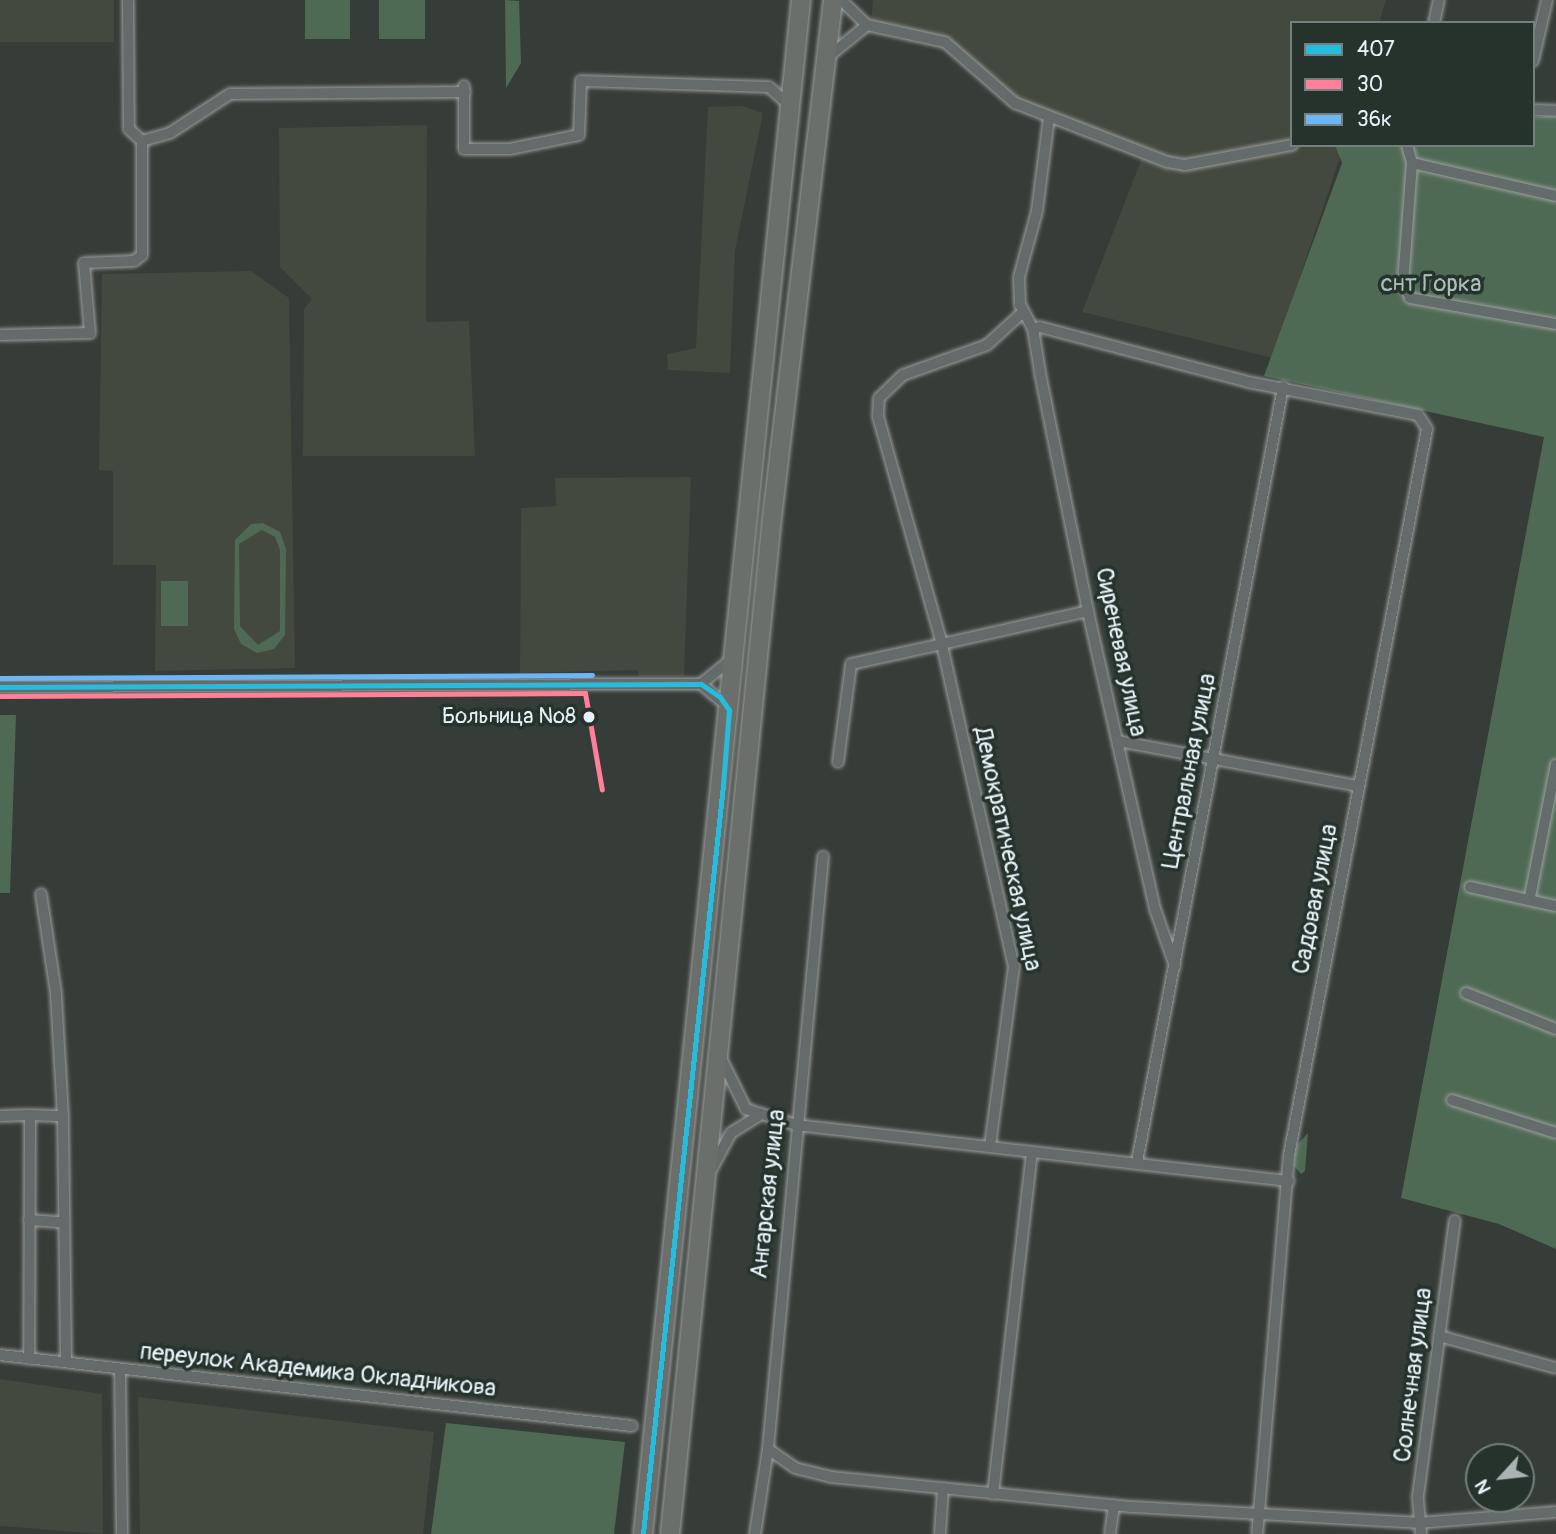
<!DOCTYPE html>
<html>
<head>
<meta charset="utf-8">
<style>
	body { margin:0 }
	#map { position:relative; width:1556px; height:1534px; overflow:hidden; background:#363c37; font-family:Pangolin,sans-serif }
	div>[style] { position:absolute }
	.built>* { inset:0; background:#43493e; transform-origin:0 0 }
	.green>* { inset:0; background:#4f6a54; transform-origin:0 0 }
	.roads { filter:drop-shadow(0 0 2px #9b9f9e) drop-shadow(0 0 2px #9b9f9e) }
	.street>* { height:10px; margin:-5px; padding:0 5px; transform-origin:5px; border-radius:5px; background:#646b6b }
	.primary>* { height:18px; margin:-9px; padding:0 9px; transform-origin:9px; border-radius:9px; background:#6b6f6c }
	.bus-1>* { height:5px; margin:-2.5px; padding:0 2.5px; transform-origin:2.5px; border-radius:2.5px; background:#26bcdd }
	.bus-2>* { height:5px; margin:-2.5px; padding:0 2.5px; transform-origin:2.5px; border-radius:2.5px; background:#ff8098 }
	.bus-3>* { height:5px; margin:-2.5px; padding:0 2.5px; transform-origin:2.5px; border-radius:2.5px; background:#6db6f5 }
	.dots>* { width:19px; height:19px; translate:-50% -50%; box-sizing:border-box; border:4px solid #26332d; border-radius:50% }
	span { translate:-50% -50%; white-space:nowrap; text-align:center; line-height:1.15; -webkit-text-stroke:7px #26332d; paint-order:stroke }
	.bus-label { font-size:22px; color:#e8f1f8 }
	.right { translate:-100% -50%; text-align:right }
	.park-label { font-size:24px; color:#acbeb8 }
	.street-label { font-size:24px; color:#e8f1f8 }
	.legend { position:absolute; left:1290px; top:21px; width:245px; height:126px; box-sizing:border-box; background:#26332d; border:2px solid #747f7e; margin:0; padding:9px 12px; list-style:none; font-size:21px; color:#e8f1f8 }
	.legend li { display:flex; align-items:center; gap:14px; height:35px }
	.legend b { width:35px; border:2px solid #747f7e }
	.north { position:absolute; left:1465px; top:1443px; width:70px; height:70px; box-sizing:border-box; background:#26332d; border:2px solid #747f7e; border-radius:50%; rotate:243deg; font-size:19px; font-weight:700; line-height:28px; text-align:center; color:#e8f1f8 }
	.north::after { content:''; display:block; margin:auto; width:24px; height:32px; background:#aab2b4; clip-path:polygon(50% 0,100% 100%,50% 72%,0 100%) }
</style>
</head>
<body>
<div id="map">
	<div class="built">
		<div style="left:0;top:0;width:114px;height:42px"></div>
		<div style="clip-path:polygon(873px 0,1386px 0,1379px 23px,1292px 23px,1292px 145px,1344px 145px,1273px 358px,1082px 312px,1144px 153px,1015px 103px,945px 42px,871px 25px)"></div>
		<div style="clip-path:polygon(742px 106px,763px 113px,735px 251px,730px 373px,668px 370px,667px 354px,696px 348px,708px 107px)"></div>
		<div style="clip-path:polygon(427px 125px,426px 322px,469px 321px,475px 456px,303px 456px,304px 309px,312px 299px,280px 267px,279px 128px)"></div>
		<div style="clip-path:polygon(251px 271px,289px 298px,295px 668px,155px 671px,156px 565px,113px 565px,113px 471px,99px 470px,102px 274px)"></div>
		<div style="clip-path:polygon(691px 477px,684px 676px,639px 676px,638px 670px,520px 673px,521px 508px,556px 506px,555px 478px)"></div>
		<div style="clip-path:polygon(0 1379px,102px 1394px,103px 1534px,0 1526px)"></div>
		<div style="clip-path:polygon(138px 1397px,434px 1432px,423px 1534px,140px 1534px)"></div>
	</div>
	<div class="green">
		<div style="left:305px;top:0;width:45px;height:39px"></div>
		<div style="left:379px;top:0;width:46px;height:39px"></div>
		<div style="clip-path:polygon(505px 0,519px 1px,521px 63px,506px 88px)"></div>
		<div style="clip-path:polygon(1556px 114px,1556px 1249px,1499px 1224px,1401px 1198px,1544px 437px,1264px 376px,1342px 163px,1335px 145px,1533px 145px,1533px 118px)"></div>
		<div style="clip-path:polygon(evenodd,263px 523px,280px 532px,286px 549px,285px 635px,274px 649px,257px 653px,241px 644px,234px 629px,235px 540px,251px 524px,263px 523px,262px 530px,275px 537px,280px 550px,280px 631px,258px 645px,240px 626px,239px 544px,262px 530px)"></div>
		<div style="left:161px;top:581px;width:27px;height:45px"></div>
		<div style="clip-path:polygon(0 715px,16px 715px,10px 893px,0 893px)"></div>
		<div style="clip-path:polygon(1308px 1133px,1305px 1171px,1301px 1174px,1294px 1166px,1295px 1147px)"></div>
		<div style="clip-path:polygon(446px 1423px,625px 1442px,614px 1534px,431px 1534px)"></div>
	</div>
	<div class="roads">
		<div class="street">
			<div style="left:128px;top:0;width:129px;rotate:89.6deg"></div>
			<div style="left:129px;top:129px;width:18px;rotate:43deg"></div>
			<div style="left:142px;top:141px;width:29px;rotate:-16deg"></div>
			<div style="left:170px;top:133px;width:72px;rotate:-33deg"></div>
			<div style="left:230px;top:94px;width:235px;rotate:-0.5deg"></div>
			<div style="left:841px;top:0;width:36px;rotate:44deg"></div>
			<div style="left:1434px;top:23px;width:24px;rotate:-78deg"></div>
			<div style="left:867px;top:25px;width:80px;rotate:12.3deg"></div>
			<div style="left:945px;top:42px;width:93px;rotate:41.1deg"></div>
			<div style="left:1015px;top:103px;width:163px;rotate:21.2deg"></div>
			<div style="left:1167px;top:162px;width:18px;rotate:9deg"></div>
			<div style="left:1185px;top:165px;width:109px;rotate:-10.6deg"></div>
			<div style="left:828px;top:57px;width:50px;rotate:-39.4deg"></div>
			<div style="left:1533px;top:61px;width:63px;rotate:-77.1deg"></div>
			<div style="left:464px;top:86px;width:63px;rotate:90deg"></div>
			<div style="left:464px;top:149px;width:46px"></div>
			<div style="left:510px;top:149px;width:70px;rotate:-11.5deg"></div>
			<div style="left:579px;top:135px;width:54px;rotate:-87.9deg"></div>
			<div style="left:581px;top:81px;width:188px;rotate:1.8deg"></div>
			<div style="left:769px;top:87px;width:30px;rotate:42deg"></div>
			<div style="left:1533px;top:110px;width:23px;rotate:2deg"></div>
			<div style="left:1407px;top:145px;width:19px;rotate:74deg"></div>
			<div style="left:1412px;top:163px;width:119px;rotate:94.3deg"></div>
			<div style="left:1403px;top:282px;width:17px;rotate:66deg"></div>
			<div style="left:1410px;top:298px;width:148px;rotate:10.1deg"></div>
			<div style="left:1412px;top:163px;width:148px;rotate:12.9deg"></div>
			<div style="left:1033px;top:329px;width:27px;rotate:-118deg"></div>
			<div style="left:1020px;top:305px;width:28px;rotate:-92deg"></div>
			<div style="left:1019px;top:277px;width:68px;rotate:-74.7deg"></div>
			<div style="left:1037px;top:211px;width:95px;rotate:-82.7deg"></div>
			<div style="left:0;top:335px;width:90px;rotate:-1.3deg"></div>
			<div style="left:90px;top:333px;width:70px;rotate:-94.9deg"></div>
			<div style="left:84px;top:263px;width:50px;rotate:-2.3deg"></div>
			<div style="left:134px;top:261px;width:10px;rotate:-37deg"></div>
			<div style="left:142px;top:255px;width:114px;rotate:-90deg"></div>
			<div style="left:701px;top:684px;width:38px;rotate:-39deg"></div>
			<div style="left:0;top:687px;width:701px;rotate:-0.25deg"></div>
			<div style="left:701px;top:684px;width:34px;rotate:40deg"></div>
			<div style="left:1118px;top:741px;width:244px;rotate:10.6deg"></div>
			<div style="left:838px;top:762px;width:99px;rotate:-82.4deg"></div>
			<div style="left:851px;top:664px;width:93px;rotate:-12.4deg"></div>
			<div style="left:942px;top:644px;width:237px;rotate:-105.7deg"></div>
			<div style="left:878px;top:416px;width:18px;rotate:-87deg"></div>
			<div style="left:879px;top:398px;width:33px;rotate:-44deg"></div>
			<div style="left:903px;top:375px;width:89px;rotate:-19.7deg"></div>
			<div style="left:987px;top:345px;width:49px;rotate:-42.5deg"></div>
			<div style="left:1470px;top:887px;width:88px;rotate:12.5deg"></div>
			<div style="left:1530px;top:897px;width:135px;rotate:-78.9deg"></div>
			<div style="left:1175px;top:966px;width:60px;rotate:-109.3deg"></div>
			<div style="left:1155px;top:909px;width:305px;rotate:-102.7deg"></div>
			<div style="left:1088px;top:611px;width:244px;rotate:-101.4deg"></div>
			<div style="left:1040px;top:372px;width:44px;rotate:-99.2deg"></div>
			<div style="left:1033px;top:329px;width:7px;rotate:-16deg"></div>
			<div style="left:1040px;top:327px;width:215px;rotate:14.8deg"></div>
			<div style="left:1248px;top:382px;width:173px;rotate:11deg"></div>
			<div style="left:1418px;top:415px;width:17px;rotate:57deg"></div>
			<div style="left:1427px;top:429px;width:739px;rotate:100.76deg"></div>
			<div style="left:1289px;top:1155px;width:380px;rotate:94.8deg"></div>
			<div style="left:1466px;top:993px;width:97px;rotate:21.8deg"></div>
			<div style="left:721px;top:1058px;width:57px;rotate:63.9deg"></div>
			<div style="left:746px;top:1109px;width:52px;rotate:17.7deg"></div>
			<div style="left:796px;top:1125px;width:496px;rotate:6.5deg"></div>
			<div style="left:1452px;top:1100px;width:109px;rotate:17.6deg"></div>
			<div style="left:30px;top:1115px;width:33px;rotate:2deg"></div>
			<div style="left:63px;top:1116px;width:123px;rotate:-93.3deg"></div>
			<div style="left:56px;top:993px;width:100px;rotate:-98.6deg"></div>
			<div style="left:0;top:1116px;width:30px;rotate:-2deg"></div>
			<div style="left:30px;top:1115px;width:244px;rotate:90.2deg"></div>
			<div style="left:63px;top:1116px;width:245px;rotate:89.3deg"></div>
			<div style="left:990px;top:1146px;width:181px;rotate:-82.4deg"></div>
			<div style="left:1014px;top:967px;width:331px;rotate:-102.6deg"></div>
			<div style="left:942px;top:644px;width:150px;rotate:-12.7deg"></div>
			<div style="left:1137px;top:1162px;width:789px;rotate:-79.33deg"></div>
			<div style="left:711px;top:1170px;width:42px;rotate:-61.6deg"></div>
			<div style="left:731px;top:1133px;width:32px;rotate:-32deg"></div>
			<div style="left:29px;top:1220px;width:32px;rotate:4deg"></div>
			<div style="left:1439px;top:1336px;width:121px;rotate:15.3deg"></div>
			<div style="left:0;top:1355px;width:636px;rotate:6.41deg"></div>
			<div style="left:120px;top:1370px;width:164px;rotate:89.3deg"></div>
			<div style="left:768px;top:1449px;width:33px;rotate:35deg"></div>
			<div style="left:795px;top:1468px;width:37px;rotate:14deg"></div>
			<div style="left:831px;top:1477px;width:304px;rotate:5.7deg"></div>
			<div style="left:1134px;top:1507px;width:284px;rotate:3.2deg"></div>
			<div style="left:1418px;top:1523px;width:138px;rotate:-4.6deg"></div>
			<div style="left:993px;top:1494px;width:344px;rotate:-83.5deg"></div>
			<div style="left:755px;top:1534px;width:86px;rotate:-81.3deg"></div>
			<div style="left:768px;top:1449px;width:595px;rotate:-84.69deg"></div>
			<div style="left:940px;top:1534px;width:46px;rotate:-86.3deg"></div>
			<div style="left:1110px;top:1534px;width:29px;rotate:-82deg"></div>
			<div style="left:1421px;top:1534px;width:38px;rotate:-95deg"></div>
			<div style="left:1418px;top:1496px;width:278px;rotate:-82.4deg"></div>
		</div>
		<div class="primary">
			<div style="left:643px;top:1534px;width:1542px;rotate:-84.12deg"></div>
			<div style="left:670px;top:1534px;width:1021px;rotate:-84.27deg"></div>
			<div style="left:772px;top:518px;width:522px;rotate:-83.28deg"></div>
		</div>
	</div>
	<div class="bus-1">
		<div style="left:0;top:687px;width:701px;rotate:-0.25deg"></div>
		<div style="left:701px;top:684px;width:23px;rotate:34deg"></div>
		<div style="left:720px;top:697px;width:16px;rotate:55deg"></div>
		<div style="left:729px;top:710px;width:75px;rotate:94.6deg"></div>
		<div style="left:723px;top:785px;width:753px;rotate:96.1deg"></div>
	</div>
	<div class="bus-2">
		<div style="left:0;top:696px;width:585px;rotate:-0.29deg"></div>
		<div style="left:585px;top:693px;width:98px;rotate:80.1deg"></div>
	</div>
	<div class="bus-3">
		<div style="left:0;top:678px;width:592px;rotate:-0.29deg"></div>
	</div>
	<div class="dots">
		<div style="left:589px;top:717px;background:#e8f1f8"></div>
	</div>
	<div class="bus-label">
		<span class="right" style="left:576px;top:717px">Больница №8</span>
	</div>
	<div class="park-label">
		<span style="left:1431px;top:284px">снт Горка</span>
	</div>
	<div class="street-label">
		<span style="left:1121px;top:652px;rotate:78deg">Сиреневая улица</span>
		<span style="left:1189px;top:771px;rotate:-79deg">Центральная улица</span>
		<span style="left:1008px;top:849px;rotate:78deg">Демократическая улица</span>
		<span style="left:1315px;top:899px;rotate:-79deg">Садовая улица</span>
		<span style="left:768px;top:1194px;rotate:-84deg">Ангарская улица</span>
		<span style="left:318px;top:1370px;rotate:6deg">переулок Академика Окладникова</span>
		<span style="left:1413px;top:1375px;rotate:-83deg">Солнечная улица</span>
	</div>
	<ul class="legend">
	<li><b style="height:9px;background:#26bcdd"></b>407</li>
	<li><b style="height:9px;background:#ff8098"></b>30</li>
	<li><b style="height:9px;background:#6db6f5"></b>36к</li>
	</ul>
	<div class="north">N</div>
</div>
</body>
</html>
